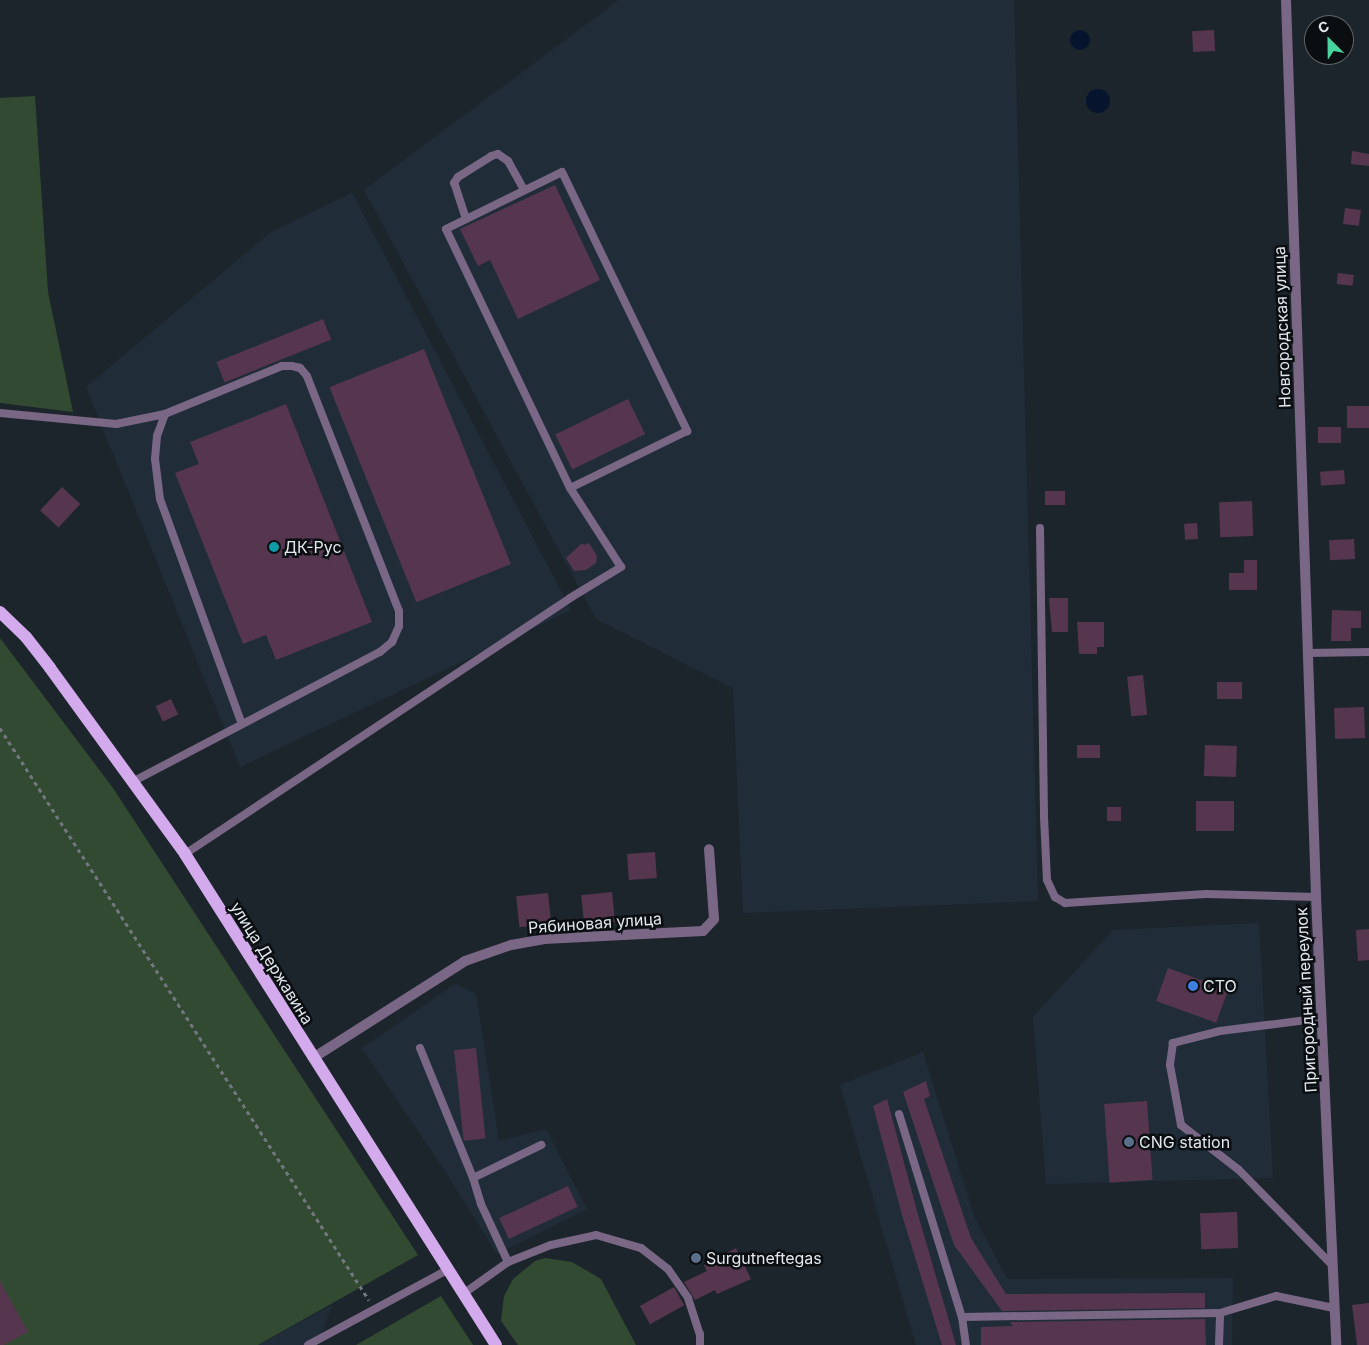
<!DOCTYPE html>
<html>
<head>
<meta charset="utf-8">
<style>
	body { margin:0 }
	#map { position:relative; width:1369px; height:1345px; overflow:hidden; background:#1d252c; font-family:Inter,sans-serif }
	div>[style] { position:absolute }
	.built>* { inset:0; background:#202d39 }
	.green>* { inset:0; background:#324a31 }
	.water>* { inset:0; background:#07142e }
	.round { border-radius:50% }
	.building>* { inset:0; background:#55364e; transform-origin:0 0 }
	.path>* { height:2.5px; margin-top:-1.25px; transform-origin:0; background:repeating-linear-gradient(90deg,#70777d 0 4px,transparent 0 8px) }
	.lane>* { height:8px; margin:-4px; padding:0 4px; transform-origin:4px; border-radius:4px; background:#7a6786 }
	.street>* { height:10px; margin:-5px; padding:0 5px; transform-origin:5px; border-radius:5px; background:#7a6786 }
	.primary>* { height:12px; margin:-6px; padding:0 6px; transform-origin:6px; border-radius:6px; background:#d3aaeb }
	.dots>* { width:14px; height:14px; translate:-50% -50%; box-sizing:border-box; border:2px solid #0a0e11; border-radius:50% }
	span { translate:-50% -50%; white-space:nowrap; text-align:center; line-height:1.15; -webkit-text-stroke:5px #0a0e11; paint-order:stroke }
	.street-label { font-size:16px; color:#e2e8ed }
	.poi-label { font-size:16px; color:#e2e8ed }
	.left { translate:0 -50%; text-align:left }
	.north { position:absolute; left:1304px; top:15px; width:50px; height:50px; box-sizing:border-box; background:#0a0e11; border:1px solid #606569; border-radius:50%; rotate:337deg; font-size:14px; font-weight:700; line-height:20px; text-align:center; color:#e2e8ed }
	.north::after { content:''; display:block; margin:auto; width:18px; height:22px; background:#47d49e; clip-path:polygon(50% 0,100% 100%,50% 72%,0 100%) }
</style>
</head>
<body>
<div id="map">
	<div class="built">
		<div style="clip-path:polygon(619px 0,1014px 0,1038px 901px,743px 913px,733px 688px,596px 619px,364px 190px)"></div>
		<div style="clip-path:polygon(352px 193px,571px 610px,240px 767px,86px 387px,271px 232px)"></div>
		<div style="clip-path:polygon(1259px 923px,1273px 1178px,1046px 1184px,1033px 1017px,1113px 930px)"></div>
		<div style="clip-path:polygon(455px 984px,476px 994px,499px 1141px,546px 1129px,587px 1209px,497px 1254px,443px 1168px,362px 1048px)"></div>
		<div style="clip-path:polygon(923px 1052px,974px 1216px,1007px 1279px,1233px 1278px,1232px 1345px,916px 1345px,840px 1085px)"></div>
		<div style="clip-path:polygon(332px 1305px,318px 1345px,258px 1345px)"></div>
	</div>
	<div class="green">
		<div style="clip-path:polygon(35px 96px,48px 292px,73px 412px,0 403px,0 98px)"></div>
		<div style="clip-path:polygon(0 638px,113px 788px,418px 1255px,258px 1345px,0 1345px)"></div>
		<div style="clip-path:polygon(545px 1258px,572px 1262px,601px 1279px,636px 1345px,518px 1345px,501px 1321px,504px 1296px,513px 1279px,535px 1261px)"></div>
		<div style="clip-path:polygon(441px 1296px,473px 1345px,356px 1345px)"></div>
	</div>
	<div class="water">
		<div class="round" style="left:1070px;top:30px;width:20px;height:20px"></div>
		<div class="round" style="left:1086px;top:89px;width:24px;height:24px"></div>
	</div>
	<div class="building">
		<div style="left:1214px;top:30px;width:21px;height:22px;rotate:87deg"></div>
		<div style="clip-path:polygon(1352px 151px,1369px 154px,1369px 166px,1351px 164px)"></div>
		<div style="clip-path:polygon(555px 185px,600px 280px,518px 319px,490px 260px,478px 266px,460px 229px)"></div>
		<div style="left:1345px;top:208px;width:16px;height:16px;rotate:7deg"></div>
		<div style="left:1338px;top:273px;width:16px;height:11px;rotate:7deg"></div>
		<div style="left:323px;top:319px;width:22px;height:115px;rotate:68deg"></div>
		<div style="left:424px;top:349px;width:232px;height:102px;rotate:68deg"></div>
		<div style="left:628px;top:399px;width:39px;height:81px;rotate:64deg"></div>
		<div style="clip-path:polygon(286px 404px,372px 622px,276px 660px,266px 635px,243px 644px,175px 473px,199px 464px,190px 442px)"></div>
		<div style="left:1369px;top:406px;width:22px;height:22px;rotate:90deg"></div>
		<div style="left:1318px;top:427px;width:23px;height:16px"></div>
		<div style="left:1344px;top:470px;width:14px;height:24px;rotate:86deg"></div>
		<div style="left:62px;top:487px;width:25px;height:32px;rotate:43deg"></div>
		<div style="left:1045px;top:491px;width:20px;height:14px"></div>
		<div style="left:1252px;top:501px;width:35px;height:33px;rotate:88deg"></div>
		<div style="left:1197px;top:523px;width:16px;height:13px;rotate:86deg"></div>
		<div style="left:1354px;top:539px;width:20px;height:25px;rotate:87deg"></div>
		<div style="clip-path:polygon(582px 543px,584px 545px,589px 543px,597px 556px,596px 563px,586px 570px,574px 571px,566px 558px)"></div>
		<div style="clip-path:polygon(1244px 560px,1257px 560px,1257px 590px,1229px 590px,1229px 573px,1244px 573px)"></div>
		<div style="clip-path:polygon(1049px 598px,1068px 598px,1068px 632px,1052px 632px)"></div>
		<div style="clip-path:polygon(1332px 610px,1361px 611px,1361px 628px,1351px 628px,1351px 641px,1331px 641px)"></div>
		<div style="clip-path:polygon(1077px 622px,1104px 622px,1104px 647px,1097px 647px,1097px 654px,1079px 654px)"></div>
		<div style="left:1143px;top:675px;width:40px;height:16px;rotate:84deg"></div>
		<div style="left:1217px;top:682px;width:25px;height:17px"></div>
		<div style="left:171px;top:699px;width:17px;height:17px;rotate:65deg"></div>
		<div style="left:1364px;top:707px;width:31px;height:30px;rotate:88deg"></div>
		<div style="left:1077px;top:745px;width:23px;height:13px"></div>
		<div style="left:1205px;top:745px;width:32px;height:31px;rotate:2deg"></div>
		<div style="left:1196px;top:801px;width:38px;height:30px"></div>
		<div style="left:1107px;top:807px;width:14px;height:14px"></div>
		<div style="left:655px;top:852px;width:26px;height:28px;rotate:86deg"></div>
		<div style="left:612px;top:892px;width:30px;height:31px;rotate:84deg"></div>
		<div style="left:548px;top:893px;width:31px;height:32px;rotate:84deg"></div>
		<div style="clip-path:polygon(1369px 929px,1369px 960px,1358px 961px,1356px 930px)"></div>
		<div style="left:1168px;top:968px;width:64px;height:35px;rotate:20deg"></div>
		<div style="left:476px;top:1048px;width:91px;height:22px;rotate:84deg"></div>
		<div style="clip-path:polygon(926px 1081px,930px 1096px,924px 1099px,971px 1238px,1006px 1294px,1205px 1293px,1205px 1308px,1002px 1311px,954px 1245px,903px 1092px)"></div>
		<div style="clip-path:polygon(887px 1099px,917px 1211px,956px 1345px,942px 1345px,902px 1215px,873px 1106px)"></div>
		<div style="left:1147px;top:1101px;width:79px;height:43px;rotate:86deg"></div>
		<div style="left:568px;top:1186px;width:23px;height:76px;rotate:65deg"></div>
		<div style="left:1237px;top:1212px;width:36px;height:37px;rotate:88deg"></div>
		<div style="clip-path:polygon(736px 1248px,751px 1279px,717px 1294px,715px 1290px,695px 1300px,684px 1282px,707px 1271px,704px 1265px)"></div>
		<div style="clip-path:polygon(0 1281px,28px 1332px,4px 1345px,0 1345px)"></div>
		<div style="left:674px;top:1287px;width:21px;height:39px;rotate:61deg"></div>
		<div style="clip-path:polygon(1369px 1303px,1369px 1345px,1357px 1345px,1352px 1305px)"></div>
		<div style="clip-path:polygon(1205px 1319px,1206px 1345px,981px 1345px,981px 1327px,1013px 1326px,1010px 1322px)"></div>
	</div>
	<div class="path">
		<div style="left:0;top:728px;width:681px;rotate:57.17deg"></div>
	</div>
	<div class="lane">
		<div style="left:466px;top:219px;width:38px;rotate:-108deg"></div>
		<div style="left:454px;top:183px;width:7px;rotate:-56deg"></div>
		<div style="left:458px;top:177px;width:39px;rotate:-32deg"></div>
		<div style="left:491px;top:156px;width:7px;rotate:-16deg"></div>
		<div style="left:498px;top:154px;width:12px;rotate:35deg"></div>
		<div style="left:508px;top:161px;width:33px;rotate:61deg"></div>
		<div style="left:0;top:413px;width:117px;rotate:5.4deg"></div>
		<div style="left:116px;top:424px;width:50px;rotate:-11.5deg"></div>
		<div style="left:1040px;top:528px;width:289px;rotate:89.2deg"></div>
		<div style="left:1044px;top:817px;width:63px;rotate:87.3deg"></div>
		<div style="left:1047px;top:880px;width:19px;rotate:65deg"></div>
		<div style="left:1055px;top:897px;width:12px;rotate:31deg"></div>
		<div style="left:1065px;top:903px;width:141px;rotate:-3.7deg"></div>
		<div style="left:1206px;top:894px;width:110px;rotate:1.6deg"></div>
		<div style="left:1308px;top:653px;width:61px;rotate:-0.9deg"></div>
		<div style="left:134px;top:781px;width:278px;rotate:-27.7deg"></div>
		<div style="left:380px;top:652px;width:16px;rotate:-40deg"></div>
		<div style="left:392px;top:642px;width:17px;rotate:-66deg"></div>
		<div style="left:399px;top:626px;width:15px;rotate:-90deg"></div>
		<div style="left:399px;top:611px;width:252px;rotate:-111.4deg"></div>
		<div style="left:307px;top:376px;width:11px;rotate:-131deg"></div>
		<div style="left:300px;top:368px;width:8px;rotate:-166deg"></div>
		<div style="left:292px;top:366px;width:10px;rotate:180deg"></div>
		<div style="left:282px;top:366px;width:126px;rotate:157.7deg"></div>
		<div style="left:165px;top:414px;width:23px;rotate:110deg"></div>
		<div style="left:157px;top:436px;width:23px;rotate:95deg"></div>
		<div style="left:155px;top:459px;width:40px;rotate:82.9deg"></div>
		<div style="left:160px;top:499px;width:239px;rotate:70deg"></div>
		<div style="left:185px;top:854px;width:462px;rotate:-33.6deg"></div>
		<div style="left:570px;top:598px;width:60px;rotate:-31.3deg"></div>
		<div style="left:621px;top:567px;width:94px;rotate:-122.8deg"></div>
		<div style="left:570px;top:488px;width:287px;rotate:-115.6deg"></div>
		<div style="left:446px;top:229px;width:129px;rotate:-26.2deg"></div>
		<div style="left:562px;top:172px;width:288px;rotate:64.2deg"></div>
		<div style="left:687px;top:431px;width:130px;rotate:154deg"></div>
		<div style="left:1322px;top:1018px;width:103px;rotate:172.7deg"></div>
		<div style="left:1220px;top:1031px;width:49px;rotate:165.7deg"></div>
		<div style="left:1173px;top:1043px;width:22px;rotate:98deg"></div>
		<div style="left:1170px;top:1065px;width:61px;rotate:79.6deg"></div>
		<div style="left:1181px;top:1125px;width:73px;rotate:37.8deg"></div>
		<div style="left:1239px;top:1170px;width:133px;rotate:45.6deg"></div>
		<div style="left:420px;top:1048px;width:140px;rotate:67.8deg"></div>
		<div style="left:899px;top:1114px;width:213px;rotate:72.8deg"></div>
		<div style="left:962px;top:1317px;width:258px;rotate:-0.9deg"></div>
		<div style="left:1220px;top:1313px;width:59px;rotate:-16.9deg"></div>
		<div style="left:1276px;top:1296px;width:59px;rotate:11.7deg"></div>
		<div style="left:508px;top:1262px;width:64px;rotate:-115deg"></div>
		<div style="left:481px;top:1204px;width:27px;rotate:-107deg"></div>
		<div style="left:473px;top:1178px;width:76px;rotate:-25.9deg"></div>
		<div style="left:463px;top:1294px;width:55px;rotate:-35.4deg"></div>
		<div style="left:508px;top:1262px;width:46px;rotate:-21.6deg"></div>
		<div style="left:551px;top:1245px;width:46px;rotate:-12.5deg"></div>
		<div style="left:596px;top:1235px;width:47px;rotate:16.1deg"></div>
		<div style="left:641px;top:1248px;width:34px;rotate:38deg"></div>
		<div style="left:668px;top:1269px;width:35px;rotate:55deg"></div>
		<div style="left:688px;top:1298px;width:38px;rotate:72deg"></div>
		<div style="left:700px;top:1334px;width:11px;rotate:90deg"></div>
		<div style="left:962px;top:1317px;width:28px;rotate:82deg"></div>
		<div style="left:308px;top:1345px;width:158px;rotate:-28.3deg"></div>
		<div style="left:1219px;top:1345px;width:32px;rotate:-88deg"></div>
	</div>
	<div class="street">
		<div style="left:1286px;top:0;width:898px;rotate:88.08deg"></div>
		<div style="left:1316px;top:897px;width:448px;rotate:87.4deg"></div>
		<div style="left:313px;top:1058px;width:180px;rotate:-32.5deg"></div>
		<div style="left:465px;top:961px;width:49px;rotate:-19.2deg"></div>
		<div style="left:511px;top:945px;width:34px;rotate:-10deg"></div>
		<div style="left:544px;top:939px;width:159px;rotate:-2.9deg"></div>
		<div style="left:703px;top:931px;width:16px;rotate:-47deg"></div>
		<div style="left:714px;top:919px;width:70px;rotate:-94.1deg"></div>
	</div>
	<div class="primary">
		<div style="left:0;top:612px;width:36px;rotate:44deg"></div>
		<div style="left:26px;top:637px;width:39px;rotate:52deg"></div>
		<div style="left:50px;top:668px;width:230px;rotate:54deg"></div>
		<div style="left:185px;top:854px;width:581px;rotate:57.65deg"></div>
	</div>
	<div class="dots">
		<div style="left:274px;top:547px;background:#0f9aa8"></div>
		<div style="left:1193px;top:986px;background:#3f7fe0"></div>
		<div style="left:1129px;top:1142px;background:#5c6f8a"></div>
		<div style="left:696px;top:1258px;background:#5c6f8a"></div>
	</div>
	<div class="street-label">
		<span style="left:1282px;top:327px;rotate:-92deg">Новгородская улица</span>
		<span style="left:595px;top:923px;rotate:-4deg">Рябиновая улица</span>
		<span style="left:272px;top:963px;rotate:58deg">улица Державина</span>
		<span style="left:1306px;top:1000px;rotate:-93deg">Пригородный переулок</span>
	</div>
	<div class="poi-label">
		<span class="left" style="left:284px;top:547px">ДК-Рус</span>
		<span class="left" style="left:1203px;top:986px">СТО</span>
		<span class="left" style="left:1139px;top:1142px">CNG station</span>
		<span class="left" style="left:706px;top:1258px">Surgutneftegas</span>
	</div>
	<div class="north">С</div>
</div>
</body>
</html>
